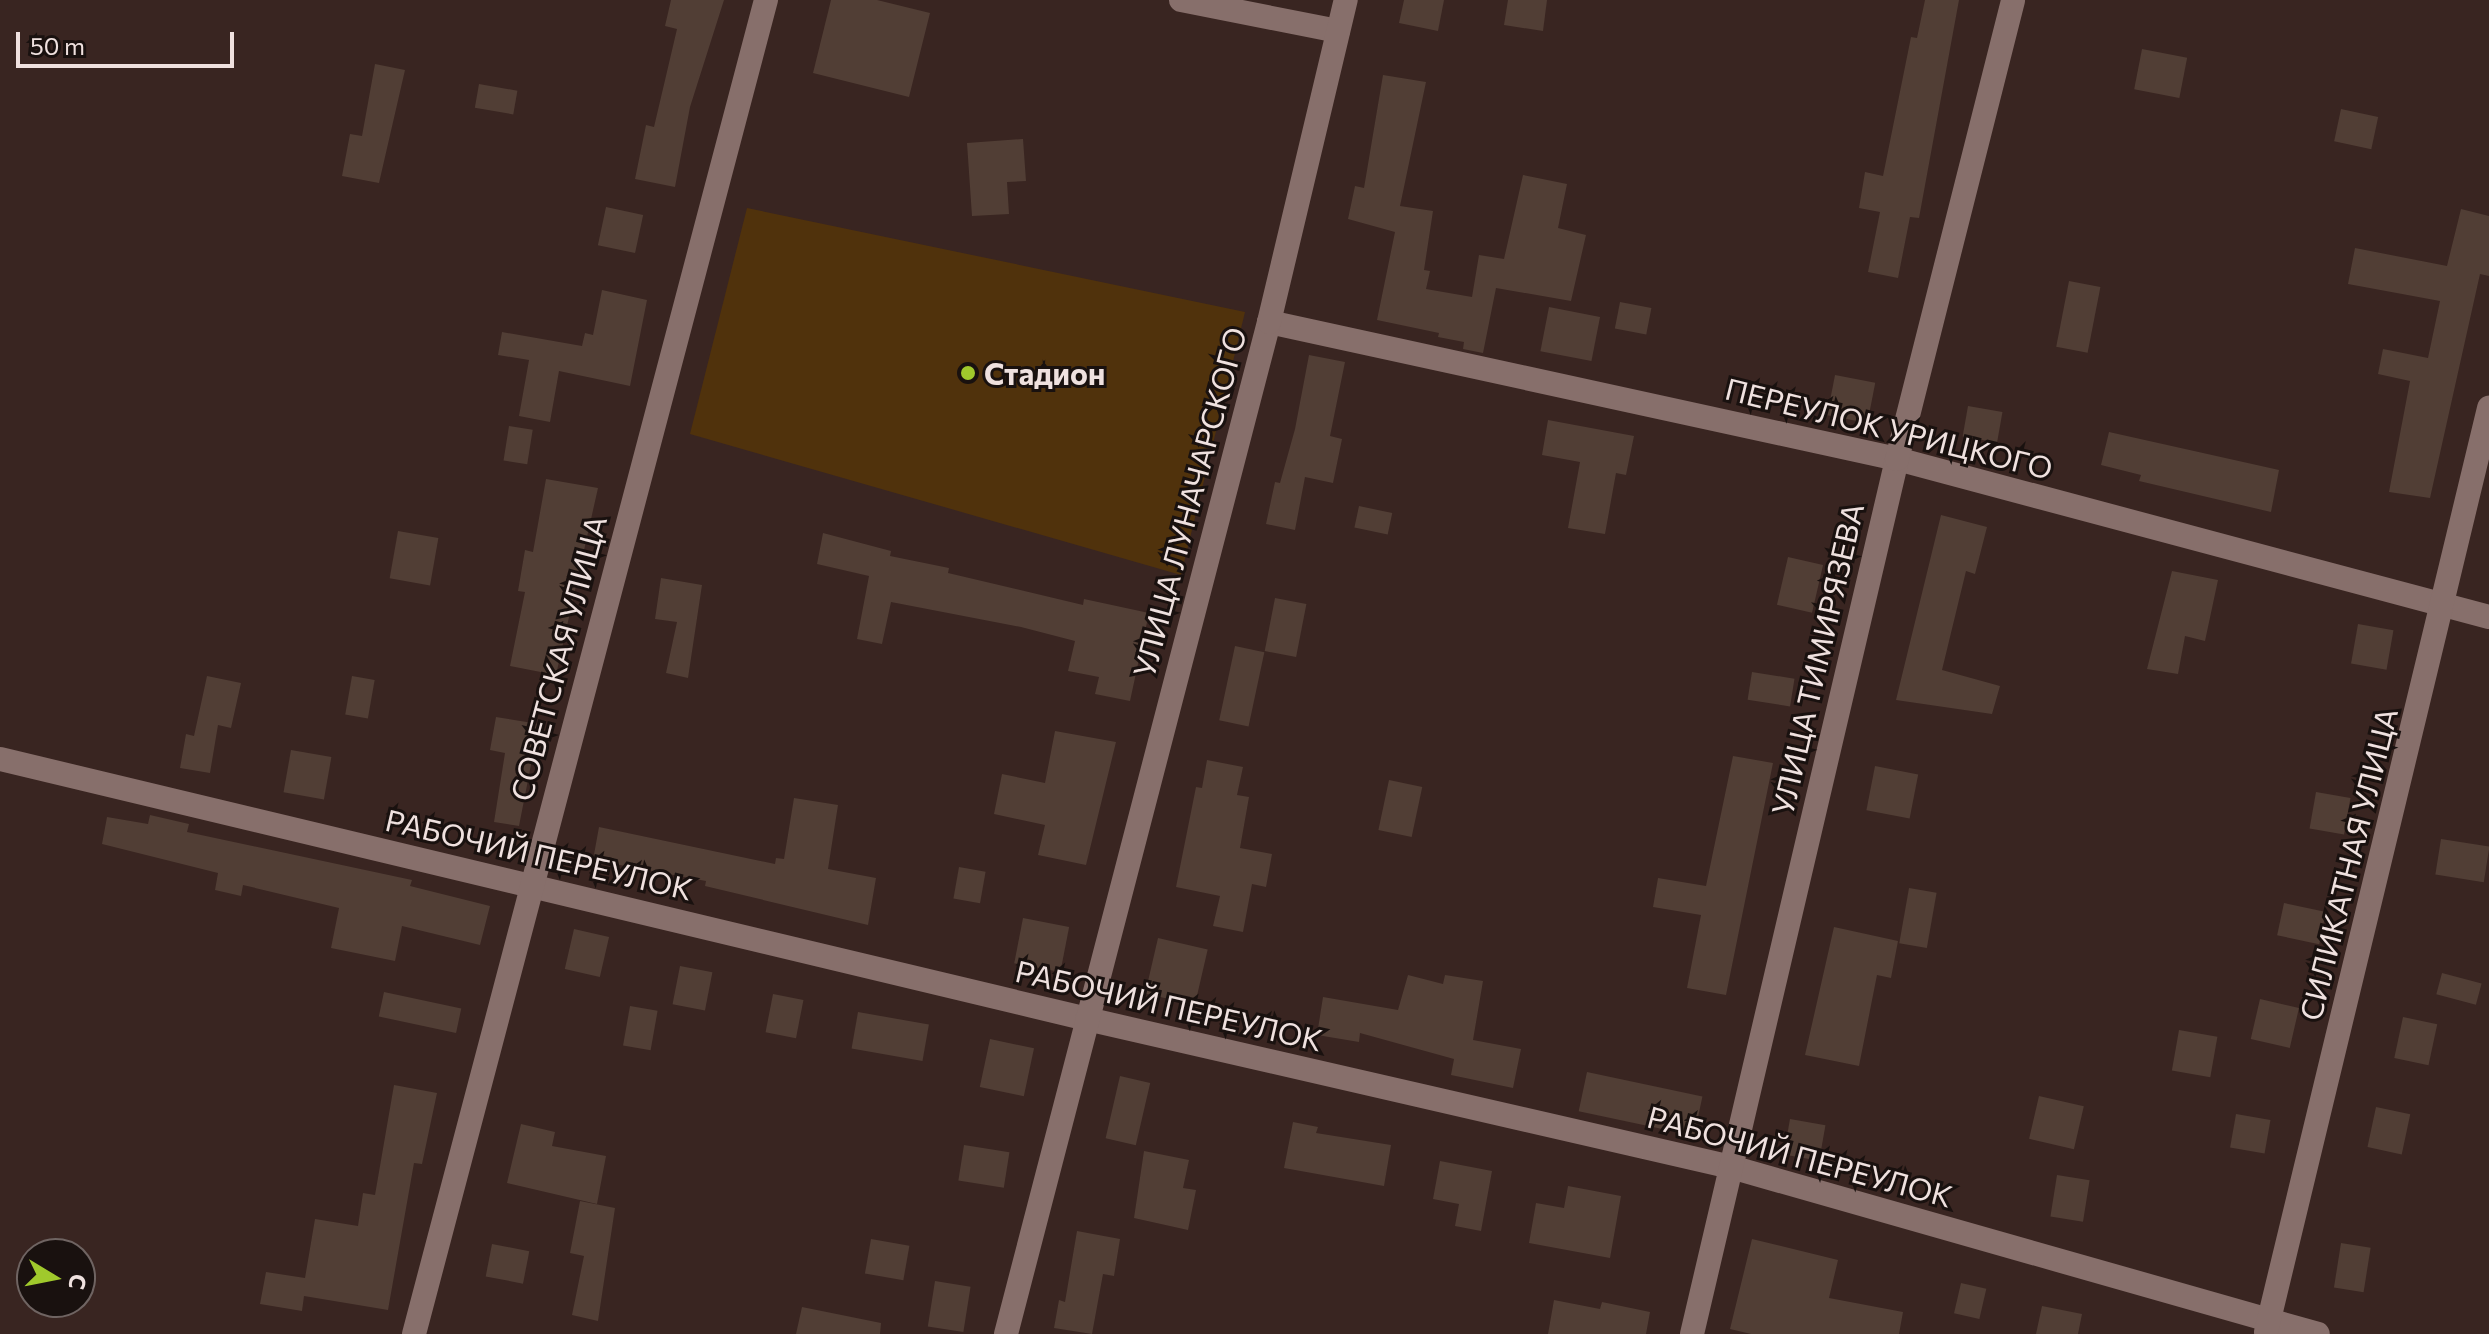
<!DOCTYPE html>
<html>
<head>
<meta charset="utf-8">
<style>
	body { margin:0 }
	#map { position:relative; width:2489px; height:1334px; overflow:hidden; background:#392521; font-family:Commissioner,sans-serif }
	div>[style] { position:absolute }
	.green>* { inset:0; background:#50320c }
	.building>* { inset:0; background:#513e35; transform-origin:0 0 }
	.minor>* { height:24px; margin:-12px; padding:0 12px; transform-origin:12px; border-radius:12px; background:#876f6b }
	.secondary>* { height:24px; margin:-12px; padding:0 12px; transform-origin:12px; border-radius:12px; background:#876f6b }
	.dots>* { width:22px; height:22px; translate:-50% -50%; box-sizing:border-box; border:4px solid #19110f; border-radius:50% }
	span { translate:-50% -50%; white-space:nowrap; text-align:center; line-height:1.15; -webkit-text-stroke:6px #19110f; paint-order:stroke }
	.poi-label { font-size:30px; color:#efe1df; font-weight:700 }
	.left { translate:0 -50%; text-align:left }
	.street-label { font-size:30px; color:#efe1df }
	.north { position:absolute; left:16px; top:1238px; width:80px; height:80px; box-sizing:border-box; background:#19110f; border:2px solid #6f6462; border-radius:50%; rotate:100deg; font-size:22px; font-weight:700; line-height:32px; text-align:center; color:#efe1df }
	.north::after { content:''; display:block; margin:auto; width:28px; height:36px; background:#a0c92c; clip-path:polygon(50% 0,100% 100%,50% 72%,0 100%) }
	.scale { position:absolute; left:16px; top:32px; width:218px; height:36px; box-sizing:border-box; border:4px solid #efe1df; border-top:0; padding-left:10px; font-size:24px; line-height:28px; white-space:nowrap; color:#efe1df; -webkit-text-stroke:6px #19110f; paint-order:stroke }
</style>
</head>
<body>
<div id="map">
	<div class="green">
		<div style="clip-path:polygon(747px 208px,1245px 312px,1181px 575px,690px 434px)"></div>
	</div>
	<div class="building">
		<div style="clip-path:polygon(671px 0,724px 0,690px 107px,675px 187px,635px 179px,646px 125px,654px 127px,677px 29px,665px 26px)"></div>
		<div style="clip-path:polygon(831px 0,877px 0,930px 13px,909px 97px,813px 73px)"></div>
		<div style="clip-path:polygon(1404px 0,1444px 0,1438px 31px,1399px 23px)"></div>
		<div style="clip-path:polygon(1508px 0,1547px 0,1543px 31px,1504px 25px)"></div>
		<div style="clip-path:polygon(1925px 0,1959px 0,1919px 218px,1910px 217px,1898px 278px,1868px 272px,1880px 212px,1859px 208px,1865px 172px,1883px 176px,1911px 37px,1917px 38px)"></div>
		<div style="left:2142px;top:49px;width:46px;height:41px;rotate:11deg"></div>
		<div style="clip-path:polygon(375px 64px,405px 70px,379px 183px,342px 176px,350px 134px,362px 136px)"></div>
		<div style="clip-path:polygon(1383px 75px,1426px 82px,1400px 206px,1433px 211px,1424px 270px,1430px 271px,1426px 289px,1472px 297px,1479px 255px,1504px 259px,1523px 175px,1567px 184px,1558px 228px,1586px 235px,1571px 301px,1496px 288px,1483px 353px,1463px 349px,1464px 342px,1438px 337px,1439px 333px,1377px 320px,1395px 232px,1348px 219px,1355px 186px,1364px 188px)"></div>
		<div style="left:479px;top:84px;width:39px;height:24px;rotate:10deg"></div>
		<div style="left:2341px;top:109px;width:38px;height:33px;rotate:12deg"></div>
		<div style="clip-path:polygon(1023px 139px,1026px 181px,1007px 182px,1009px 214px,972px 216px,967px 143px)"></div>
		<div style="left:606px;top:207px;width:38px;height:39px;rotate:12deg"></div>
		<div style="clip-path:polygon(2461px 209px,2489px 216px,2489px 276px,2480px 274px,2430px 498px,2389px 492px,2410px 381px,2378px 374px,2383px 349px,2428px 358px,2440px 301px,2348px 284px,2355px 248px,2447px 266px)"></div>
		<div style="left:2069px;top:281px;width:32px;height:67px;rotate:11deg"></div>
		<div style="clip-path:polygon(602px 290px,647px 300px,630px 386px,559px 371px,550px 422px,519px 416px,529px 360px,498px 355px,502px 332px,582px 346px,585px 333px,593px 335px)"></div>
		<div style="left:1620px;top:302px;width:32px;height:27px;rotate:11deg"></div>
		<div style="left:1549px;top:307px;width:52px;height:45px;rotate:11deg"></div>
		<div style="clip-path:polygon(1309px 355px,1345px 362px,1330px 436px,1342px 439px,1333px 483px,1305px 477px,1295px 530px,1266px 524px,1275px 482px,1280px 483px,1295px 429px)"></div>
		<div style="left:1835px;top:375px;width:41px;height:41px;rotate:11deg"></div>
		<div style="left:1968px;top:406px;width:35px;height:31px;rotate:10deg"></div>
		<div style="clip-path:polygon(1548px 420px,1634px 436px,1626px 475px,1616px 473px,1605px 534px,1568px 528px,1580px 462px,1542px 455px)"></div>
		<div style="left:509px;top:426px;width:24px;height:35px;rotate:9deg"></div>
		<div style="clip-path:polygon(2109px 432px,2279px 470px,2271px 512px,2139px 481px,2141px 475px,2101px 465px)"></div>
		<div style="clip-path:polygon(546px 479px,598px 488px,556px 675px,510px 666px,525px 592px,518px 591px,525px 550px,533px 552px)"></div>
		<div style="left:1359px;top:506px;width:34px;height:22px;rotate:12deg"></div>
		<div style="clip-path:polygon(1941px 515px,1987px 527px,1975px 574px,1966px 571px,1942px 670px,2000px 686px,1992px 714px,1896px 700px)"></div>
		<div style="left:398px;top:531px;width:41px;height:48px;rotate:10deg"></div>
		<div style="clip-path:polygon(823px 533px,891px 551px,890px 556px,949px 568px,948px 573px,1083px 605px,1084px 599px,1149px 613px,1130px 701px,1095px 694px,1099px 677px,1068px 671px,1075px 641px,1021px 627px,891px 602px,882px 644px,857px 639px,869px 576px,817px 564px)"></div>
		<div style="left:1788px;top:557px;width:36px;height:49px;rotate:13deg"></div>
		<div style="clip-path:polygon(2172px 571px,2218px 580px,2205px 641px,2185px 636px,2178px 674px,2147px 669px)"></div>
		<div style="clip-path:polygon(661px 578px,702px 585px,688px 678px,666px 673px,677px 622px,655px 619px)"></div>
		<div style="left:1275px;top:598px;width:32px;height:54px;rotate:11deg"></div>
		<div style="left:2358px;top:624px;width:36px;height:40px;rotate:10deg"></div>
		<div style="left:1235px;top:646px;width:30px;height:76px;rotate:12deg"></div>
		<div style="left:1752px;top:672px;width:43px;height:28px;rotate:9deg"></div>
		<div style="clip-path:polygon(207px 676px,241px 683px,231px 728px,218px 725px,210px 773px,180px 768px,186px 734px,194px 736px)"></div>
		<div style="left:352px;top:676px;width:23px;height:39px;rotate:10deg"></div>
		<div style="clip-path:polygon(496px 717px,539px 724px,519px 826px,494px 822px,505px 753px,490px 750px)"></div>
		<div style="clip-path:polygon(1055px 731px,1116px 742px,1086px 865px,1038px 855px,1045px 825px,994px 814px,1002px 774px,1045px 783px)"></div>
		<div style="left:291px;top:750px;width:41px;height:43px;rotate:10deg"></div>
		<div style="clip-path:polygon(1733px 756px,1773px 763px,1726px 995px,1687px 988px,1701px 915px,1653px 907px,1658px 878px,1706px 886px)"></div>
		<div style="clip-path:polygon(1207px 760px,1243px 767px,1237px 795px,1249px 797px,1240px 848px,1272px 854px,1266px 887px,1252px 884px,1243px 932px,1213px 926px,1220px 896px,1176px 887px,1196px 787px,1202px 788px)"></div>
		<div style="left:1875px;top:766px;width:44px;height:45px;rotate:11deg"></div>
		<div style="left:1389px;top:780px;width:34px;height:51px;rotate:12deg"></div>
		<div style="left:2316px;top:792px;width:35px;height:37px;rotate:10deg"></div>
		<div style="clip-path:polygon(794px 798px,838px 805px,828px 869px,876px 878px,868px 925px,705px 886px,706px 881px,593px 860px,599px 827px,775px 864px,776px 858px,784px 859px)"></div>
		<div style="clip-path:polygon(150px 815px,189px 824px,187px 832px,412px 880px,410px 886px,490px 906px,480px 945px,402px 926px,395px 961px,331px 948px,339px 908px,243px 885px,241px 896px,215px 890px,218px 873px,102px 844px,107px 817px,148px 824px)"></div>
		<div style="left:2441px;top:839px;width:49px;height:36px;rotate:9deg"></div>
		<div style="left:959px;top:867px;width:27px;height:32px;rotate:10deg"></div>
		<div style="left:1909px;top:888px;width:28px;height:56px;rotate:10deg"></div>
		<div style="left:2284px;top:903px;width:43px;height:33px;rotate:12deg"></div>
		<div style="left:1023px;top:918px;width:47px;height:46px;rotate:11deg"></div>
		<div style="clip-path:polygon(1834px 927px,1898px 941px,1891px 978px,1877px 975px,1859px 1066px,1805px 1055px)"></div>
		<div style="left:574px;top:929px;width:36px;height:41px;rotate:13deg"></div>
		<div style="left:1158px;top:938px;width:51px;height:57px;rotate:13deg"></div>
		<div style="left:680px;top:966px;width:33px;height:39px;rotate:11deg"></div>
		<div style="left:2442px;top:973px;width:41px;height:22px;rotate:15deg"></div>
		<div style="clip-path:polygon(1408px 975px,1443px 984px,1445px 975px,1483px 981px,1473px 1040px,1521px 1049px,1513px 1088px,1451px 1075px,1454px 1059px,1360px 1033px,1359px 1042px,1317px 1035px,1323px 997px,1398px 1010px)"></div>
		<div style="left:384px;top:992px;width:79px;height:25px;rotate:12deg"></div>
		<div style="left:773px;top:994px;width:31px;height:39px;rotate:11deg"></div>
		<div style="left:2260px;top:999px;width:40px;height:41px;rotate:13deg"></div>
		<div style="left:630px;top:1006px;width:28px;height:40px;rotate:10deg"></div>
		<div style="left:858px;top:1012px;width:72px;height:37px;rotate:10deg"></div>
		<div style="left:2403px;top:1017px;width:35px;height:42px;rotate:12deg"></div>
		<div style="left:2179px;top:1030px;width:39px;height:41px;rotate:10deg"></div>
		<div style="left:990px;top:1039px;width:45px;height:49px;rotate:12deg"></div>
		<div style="left:1587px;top:1072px;width:118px;height:40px;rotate:12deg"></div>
		<div style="left:1120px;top:1076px;width:31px;height:64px;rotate:13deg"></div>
		<div style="clip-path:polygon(394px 1085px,437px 1093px,422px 1164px,414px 1163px,388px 1310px,304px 1296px,302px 1311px,260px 1304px,266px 1272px,305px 1278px,315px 1219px,358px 1226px,363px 1193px,375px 1195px)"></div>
		<div style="left:2039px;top:1096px;width:46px;height:44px;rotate:13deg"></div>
		<div style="left:2376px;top:1107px;width:35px;height:41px;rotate:12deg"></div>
		<div style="left:2236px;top:1114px;width:35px;height:34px;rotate:10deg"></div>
		<div style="left:1790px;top:1119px;width:36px;height:36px;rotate:10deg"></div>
		<div style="clip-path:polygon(1293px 1122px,1318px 1127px,1316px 1133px,1391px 1145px,1384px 1186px,1284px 1168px)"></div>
		<div style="clip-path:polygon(521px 1124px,555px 1132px,552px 1146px,606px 1156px,597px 1204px,507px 1183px)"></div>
		<div style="left:964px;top:1145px;width:46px;height:36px;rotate:9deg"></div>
		<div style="clip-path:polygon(1144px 1151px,1189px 1160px,1183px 1188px,1196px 1190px,1188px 1230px,1134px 1218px)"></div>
		<div style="clip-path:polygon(1440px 1161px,1492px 1171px,1481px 1231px,1455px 1226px,1459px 1204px,1433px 1199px)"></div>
		<div style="left:2057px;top:1175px;width:33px;height:42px;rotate:9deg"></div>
		<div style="clip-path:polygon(1568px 1186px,1621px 1196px,1610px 1258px,1529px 1243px,1536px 1203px,1564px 1208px)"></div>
		<div style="clip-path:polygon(580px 1201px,615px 1208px,598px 1321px,572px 1315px,584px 1256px,570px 1253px)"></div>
		<div style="clip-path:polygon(1077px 1231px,1120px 1239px,1114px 1276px,1103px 1274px,1092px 1334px,1054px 1328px,1059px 1300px,1065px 1302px)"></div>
		<div style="left:871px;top:1239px;width:39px;height:35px;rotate:10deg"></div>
		<div style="clip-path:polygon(1752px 1239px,1838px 1260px,1829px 1298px,1903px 1312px,1899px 1334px,1751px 1334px,1730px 1329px)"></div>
		<div style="left:2341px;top:1243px;width:30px;height:45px;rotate:9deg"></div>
		<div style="left:492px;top:1244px;width:38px;height:33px;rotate:11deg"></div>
		<div style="left:935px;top:1281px;width:36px;height:46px;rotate:9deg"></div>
		<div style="left:1961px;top:1283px;width:26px;height:31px;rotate:13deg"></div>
		<div style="clip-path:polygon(1554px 1300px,1600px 1309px,1602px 1302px,1650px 1312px,1646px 1334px,1548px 1334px)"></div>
		<div style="clip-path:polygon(2042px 1306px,2082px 1314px,2078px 1334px,2036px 1334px)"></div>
		<div style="clip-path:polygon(802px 1307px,881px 1323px,880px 1334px,796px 1334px)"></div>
	</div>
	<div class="minor">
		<div style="left:1181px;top:0;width:160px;rotate:11.2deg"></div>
		<div style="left:1269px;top:322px;width:643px;rotate:12.31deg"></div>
		<div style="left:1897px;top:459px;width:613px;rotate:14.94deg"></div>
		<div style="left:0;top:759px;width:1118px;rotate:13.45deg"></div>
		<div style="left:1087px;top:1019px;width:661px;rotate:12.94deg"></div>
		<div style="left:1731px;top:1167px;width:610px;rotate:15.88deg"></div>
		<div style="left:2266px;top:1332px;width:951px;rotate:-76.43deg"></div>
		<div style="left:1006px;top:1334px;width:1046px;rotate:-75.43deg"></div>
		<div style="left:1269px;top:322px;width:331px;rotate:-76.6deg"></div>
		<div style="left:1692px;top:1334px;width:899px;rotate:-76.81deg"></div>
		<div style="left:1897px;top:459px;width:473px;rotate:-75.8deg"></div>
	</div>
	<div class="secondary">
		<div style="left:414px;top:1334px;width:1380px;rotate:-75.22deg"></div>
	</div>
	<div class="dots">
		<div style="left:968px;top:373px;background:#a0c92c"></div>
	</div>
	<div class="poi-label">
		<span class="left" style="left:984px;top:373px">Стадион</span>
	</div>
	<div class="street-label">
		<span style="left:1889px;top:428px;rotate:14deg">ПЕРЕУЛОК УРИЦКОГО</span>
		<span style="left:1189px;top:502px;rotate:-75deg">УЛИЦА ЛУНАЧАРСКОГО</span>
		<span style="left:558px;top:658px;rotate:-75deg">СОВЕТСКАЯ УЛИЦА</span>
		<span style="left:1817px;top:659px;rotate:-77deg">УЛИЦА ТИМИРЯЗЕВА</span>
		<span style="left:539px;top:854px;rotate:13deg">РАБОЧИЙ ПЕРЕУЛОК</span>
		<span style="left:2348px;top:864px;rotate:-76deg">СИЛИКАТНАЯ УЛИЦА</span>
		<span style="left:1169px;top:1005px;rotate:13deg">РАБОЧИЙ ПЕРЕУЛОК</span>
		<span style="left:1800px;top:1156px;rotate:15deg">РАБОЧИЙ ПЕРЕУЛОК</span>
	</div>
	<div class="north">С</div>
	<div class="scale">50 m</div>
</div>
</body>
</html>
